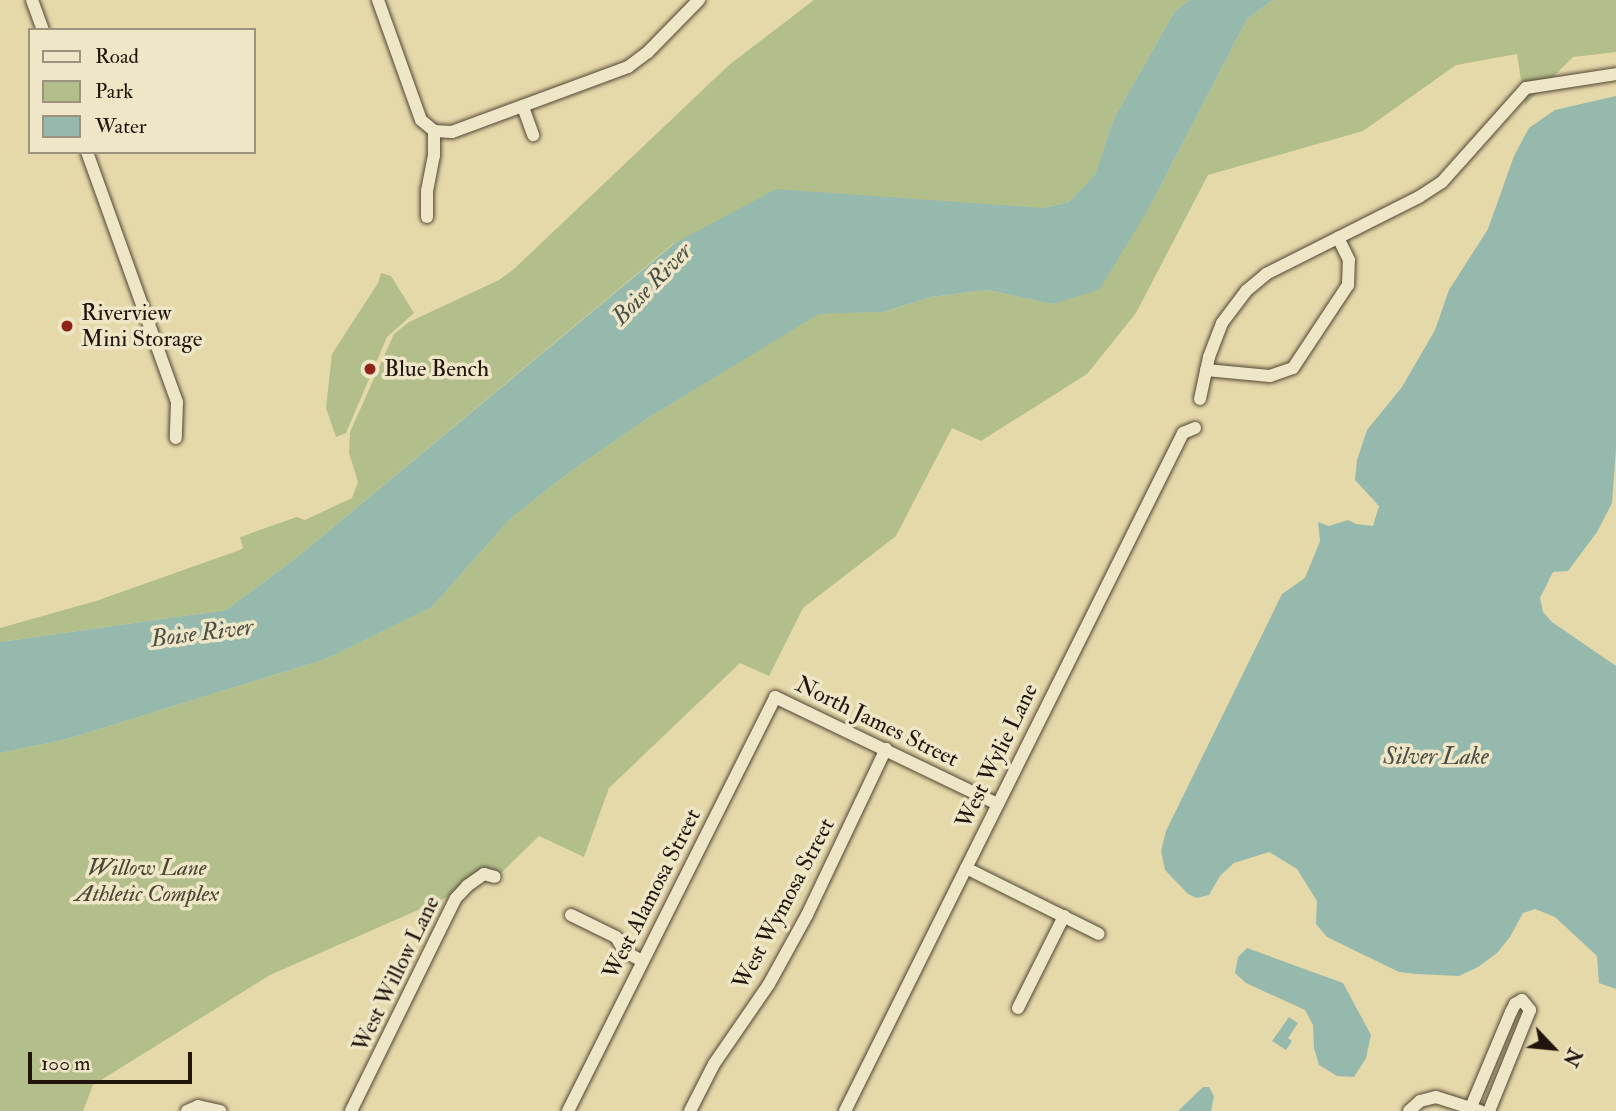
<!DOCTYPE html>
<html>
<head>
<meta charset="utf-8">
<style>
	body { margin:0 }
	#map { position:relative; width:1616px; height:1111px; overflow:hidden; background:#e5d8a9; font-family:"IM FELL Double Pica",serif }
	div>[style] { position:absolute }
	.green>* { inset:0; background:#b2bf8a }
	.water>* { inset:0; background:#96b9ad }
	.roads { filter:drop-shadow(0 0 2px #524534) drop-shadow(0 0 2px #524534) }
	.minor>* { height:12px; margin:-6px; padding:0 6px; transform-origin:6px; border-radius:6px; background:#eee6c7 }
	.dots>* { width:19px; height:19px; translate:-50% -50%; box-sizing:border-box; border:4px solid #eee6c7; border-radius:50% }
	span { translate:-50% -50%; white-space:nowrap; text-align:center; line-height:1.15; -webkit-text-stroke:7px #eee6c7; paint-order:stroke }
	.poi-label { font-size:23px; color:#21140d }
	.left { translate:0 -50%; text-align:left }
	.street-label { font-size:23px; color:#21140d }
	.park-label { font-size:23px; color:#4c4732; font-style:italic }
	.water-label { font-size:24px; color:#4a4e45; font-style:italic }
	.legend { position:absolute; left:28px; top:28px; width:228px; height:126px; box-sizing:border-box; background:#eee6c7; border:2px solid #9c927d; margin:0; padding:9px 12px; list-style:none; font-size:21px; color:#21140d }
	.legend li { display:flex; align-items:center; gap:14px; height:35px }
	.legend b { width:35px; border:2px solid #9c927d }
	.north { position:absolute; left:1518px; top:1013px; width:70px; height:70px; -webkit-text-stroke:5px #eee6c7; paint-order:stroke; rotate:116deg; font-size:19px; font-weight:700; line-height:28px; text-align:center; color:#21140d }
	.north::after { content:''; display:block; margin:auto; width:24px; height:32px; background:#21140d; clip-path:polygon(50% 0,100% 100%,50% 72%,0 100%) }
	.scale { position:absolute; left:28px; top:1052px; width:164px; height:32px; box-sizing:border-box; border:4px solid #21140d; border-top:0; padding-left:9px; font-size:21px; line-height:24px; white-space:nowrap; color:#21140d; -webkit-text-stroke:5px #eee6c7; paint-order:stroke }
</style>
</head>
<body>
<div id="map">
	<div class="green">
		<div style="clip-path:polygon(814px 0,1190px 0,1175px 11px,1114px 118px,1095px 176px,1069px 202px,1044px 208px,674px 243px,296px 558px,226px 610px,0 642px,0 628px,96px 601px,240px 550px,243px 548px,240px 537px,297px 517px,305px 520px,352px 498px,358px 482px,349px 453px,350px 432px,394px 334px,409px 322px,499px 280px,514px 269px,729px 65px)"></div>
		<div style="clip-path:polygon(1273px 0,1616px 0,1616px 52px,1573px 57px,1525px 105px,1517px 54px,1456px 65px,1363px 131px,1208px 175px,1136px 313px,1087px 374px,981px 441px,952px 428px,896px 536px,803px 608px,769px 676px,740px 663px,609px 788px,584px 857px,539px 836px,500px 874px,270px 975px,93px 1085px,83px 1111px,0 1111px,0 753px,67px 739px,326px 659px,432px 607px,510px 519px,571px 471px,651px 416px,819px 313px,883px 312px,931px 297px,988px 290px,1052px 304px,1149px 208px,1247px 19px)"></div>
		<div style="clip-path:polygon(381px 273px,391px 276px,414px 313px,387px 337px,346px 433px,336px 437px,326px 408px,332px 354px,378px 283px)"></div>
	</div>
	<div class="water">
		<div style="clip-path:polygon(1190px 0,1273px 0,1247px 19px,1149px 208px,1099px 290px,1052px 304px,988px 290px,931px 297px,883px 312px,819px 314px,651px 416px,571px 471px,510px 519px,432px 607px,326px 659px,67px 739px,0 753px,0 642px,226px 610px,296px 558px,675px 243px,776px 189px,1044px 208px,1069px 202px,1095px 175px,1114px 118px,1175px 11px)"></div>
		<div style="clip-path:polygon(1616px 96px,1616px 449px,1612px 503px,1597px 532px,1568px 571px,1553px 572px,1540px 598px,1543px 612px,1552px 622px,1616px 666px,1616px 989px,1599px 983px,1597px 956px,1555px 917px,1535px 909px,1523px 913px,1510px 937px,1497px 953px,1478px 967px,1459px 976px,1417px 974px,1399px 972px,1327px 937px,1316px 924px,1317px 901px,1297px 869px,1269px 852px,1234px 863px,1220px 876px,1209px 895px,1197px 898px,1188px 894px,1165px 870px,1161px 851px,1166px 831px,1282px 594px,1305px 578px,1320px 541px,1318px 522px,1329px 526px,1348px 520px,1356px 524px,1373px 526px,1379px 506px,1355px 480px,1357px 460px,1367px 430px,1402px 387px,1435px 330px,1449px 290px,1488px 229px,1514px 156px,1529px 128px,1555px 110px)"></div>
		<div style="clip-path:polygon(1247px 948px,1343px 983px,1371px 1035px,1366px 1058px,1354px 1077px,1337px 1076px,1319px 1065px,1314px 1048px,1313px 1025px,1305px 1010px,1246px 983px,1235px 973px,1238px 957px)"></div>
		<div style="clip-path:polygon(1289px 1017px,1298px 1023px,1288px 1038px,1292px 1041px,1286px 1050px,1272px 1041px)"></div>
		<div style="clip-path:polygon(1203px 1087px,1209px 1087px,1214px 1096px,1211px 1111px,1178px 1111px)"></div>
	</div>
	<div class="roads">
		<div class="minor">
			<div style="left:32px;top:0;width:32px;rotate:70deg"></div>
			<div style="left:378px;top:0;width:127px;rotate:70.3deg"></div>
			<div style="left:421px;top:120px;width:17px;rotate:40deg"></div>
			<div style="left:523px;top:107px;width:30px;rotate:70deg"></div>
			<div style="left:87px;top:152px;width:266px;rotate:70.2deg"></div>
			<div style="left:177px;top:402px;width:36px;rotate:92deg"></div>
			<div style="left:427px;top:217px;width:26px;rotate:-90deg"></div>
			<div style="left:427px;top:191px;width:36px;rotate:-79deg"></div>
			<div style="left:434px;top:156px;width:25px;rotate:-90deg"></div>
			<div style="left:434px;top:131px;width:18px;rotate:3deg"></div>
			<div style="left:452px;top:132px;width:188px;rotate:-20.3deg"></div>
			<div style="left:628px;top:67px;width:25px;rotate:-37deg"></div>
			<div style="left:648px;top:52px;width:73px;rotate:-45.6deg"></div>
			<div style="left:1206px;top:370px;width:64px;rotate:5.4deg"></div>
			<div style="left:1270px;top:376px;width:24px;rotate:-19deg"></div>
			<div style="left:1293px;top:368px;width:100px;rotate:-56.5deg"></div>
			<div style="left:1348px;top:285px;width:25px;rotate:-88deg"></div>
			<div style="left:1349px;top:260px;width:25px;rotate:-116deg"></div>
			<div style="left:1200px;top:399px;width:43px;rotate:-77.9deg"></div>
			<div style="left:1209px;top:357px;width:36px;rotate:-69deg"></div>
			<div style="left:1222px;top:323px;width:40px;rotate:-53deg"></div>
			<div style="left:1246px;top:291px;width:26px;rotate:-40deg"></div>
			<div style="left:1266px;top:274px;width:171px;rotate:-26.7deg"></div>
			<div style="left:1419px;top:197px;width:27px;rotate:-33deg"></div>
			<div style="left:1442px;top:182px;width:126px;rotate:-48.2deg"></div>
			<div style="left:1526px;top:88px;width:91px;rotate:-8.8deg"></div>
			<div style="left:966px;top:868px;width:148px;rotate:26.4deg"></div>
			<div style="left:571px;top:915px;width:50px;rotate:26.1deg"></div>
			<div style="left:616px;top:937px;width:16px;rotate:60deg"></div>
			<div style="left:624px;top:951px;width:21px;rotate:29deg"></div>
			<div style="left:1018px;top:1008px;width:103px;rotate:-63.4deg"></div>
			<div style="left:1471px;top:1107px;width:103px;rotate:-67.2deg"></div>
			<div style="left:1511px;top:1012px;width:9px;rotate:-63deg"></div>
			<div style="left:1515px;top:1004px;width:8px;rotate:-30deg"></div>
			<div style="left:1522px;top:1000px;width:13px;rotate:51deg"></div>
			<div style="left:1530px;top:1010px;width:109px;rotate:112.1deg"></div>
			<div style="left:187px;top:1111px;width:12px;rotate:-24deg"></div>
			<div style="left:198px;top:1106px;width:23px;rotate:13deg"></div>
			<div style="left:351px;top:1111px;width:237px;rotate:-63.8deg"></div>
			<div style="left:456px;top:898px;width:16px;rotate:-47deg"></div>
			<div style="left:467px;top:886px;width:21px;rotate:-35deg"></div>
			<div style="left:484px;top:874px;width:11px;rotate:15deg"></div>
			<div style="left:568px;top:1111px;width:463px;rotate:-63.4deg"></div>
			<div style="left:775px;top:697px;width:246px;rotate:25.7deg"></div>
			<div style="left:690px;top:1111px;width:53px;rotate:-62.9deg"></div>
			<div style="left:714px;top:1064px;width:97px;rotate:-55.5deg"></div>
			<div style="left:769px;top:984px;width:79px;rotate:-61.2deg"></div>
			<div style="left:807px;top:915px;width:184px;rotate:-64.6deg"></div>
			<div style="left:845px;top:1111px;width:758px;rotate:-63.5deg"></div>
			<div style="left:1183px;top:433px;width:13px;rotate:-23deg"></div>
			<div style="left:1409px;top:1111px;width:15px;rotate:-42deg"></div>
			<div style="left:1420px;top:1101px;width:16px;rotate:-14deg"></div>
			<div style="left:1436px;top:1097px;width:46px;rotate:17.7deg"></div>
		</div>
	</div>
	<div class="dots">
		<div style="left:67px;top:326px;background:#8f2418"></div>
		<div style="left:370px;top:369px;background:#8f2418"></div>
	</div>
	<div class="poi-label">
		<span class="left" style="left:81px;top:326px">Riverview<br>Mini Storage</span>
		<span class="left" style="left:384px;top:369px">Blue Bench</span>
	</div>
	<div class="street-label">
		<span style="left:877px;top:722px;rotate:26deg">North James Street</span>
		<span style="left:997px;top:756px;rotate:-64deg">West Wylie Lane</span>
		<span style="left:652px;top:894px;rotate:-63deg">West Alamosa Street</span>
		<span style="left:784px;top:904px;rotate:-62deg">West Wymosa Street</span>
		<span style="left:396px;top:974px;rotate:-64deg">West Willow Lane</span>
	</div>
	<div class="park-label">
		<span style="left:147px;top:881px">Willow Lane<br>Athletic Complex</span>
	</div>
	<div class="water-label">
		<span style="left:652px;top:284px;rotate:-46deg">Boise River</span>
		<span style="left:202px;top:633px;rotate:-7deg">Boise River</span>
		<span style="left:1436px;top:757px">Silver Lake</span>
	</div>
	<ul class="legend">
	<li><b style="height:9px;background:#eee6c7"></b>Road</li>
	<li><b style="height:19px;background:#b2bf8a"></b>Park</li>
	<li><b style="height:19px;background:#96b9ad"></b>Water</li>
	</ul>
	<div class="north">N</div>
	<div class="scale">100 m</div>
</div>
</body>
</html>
